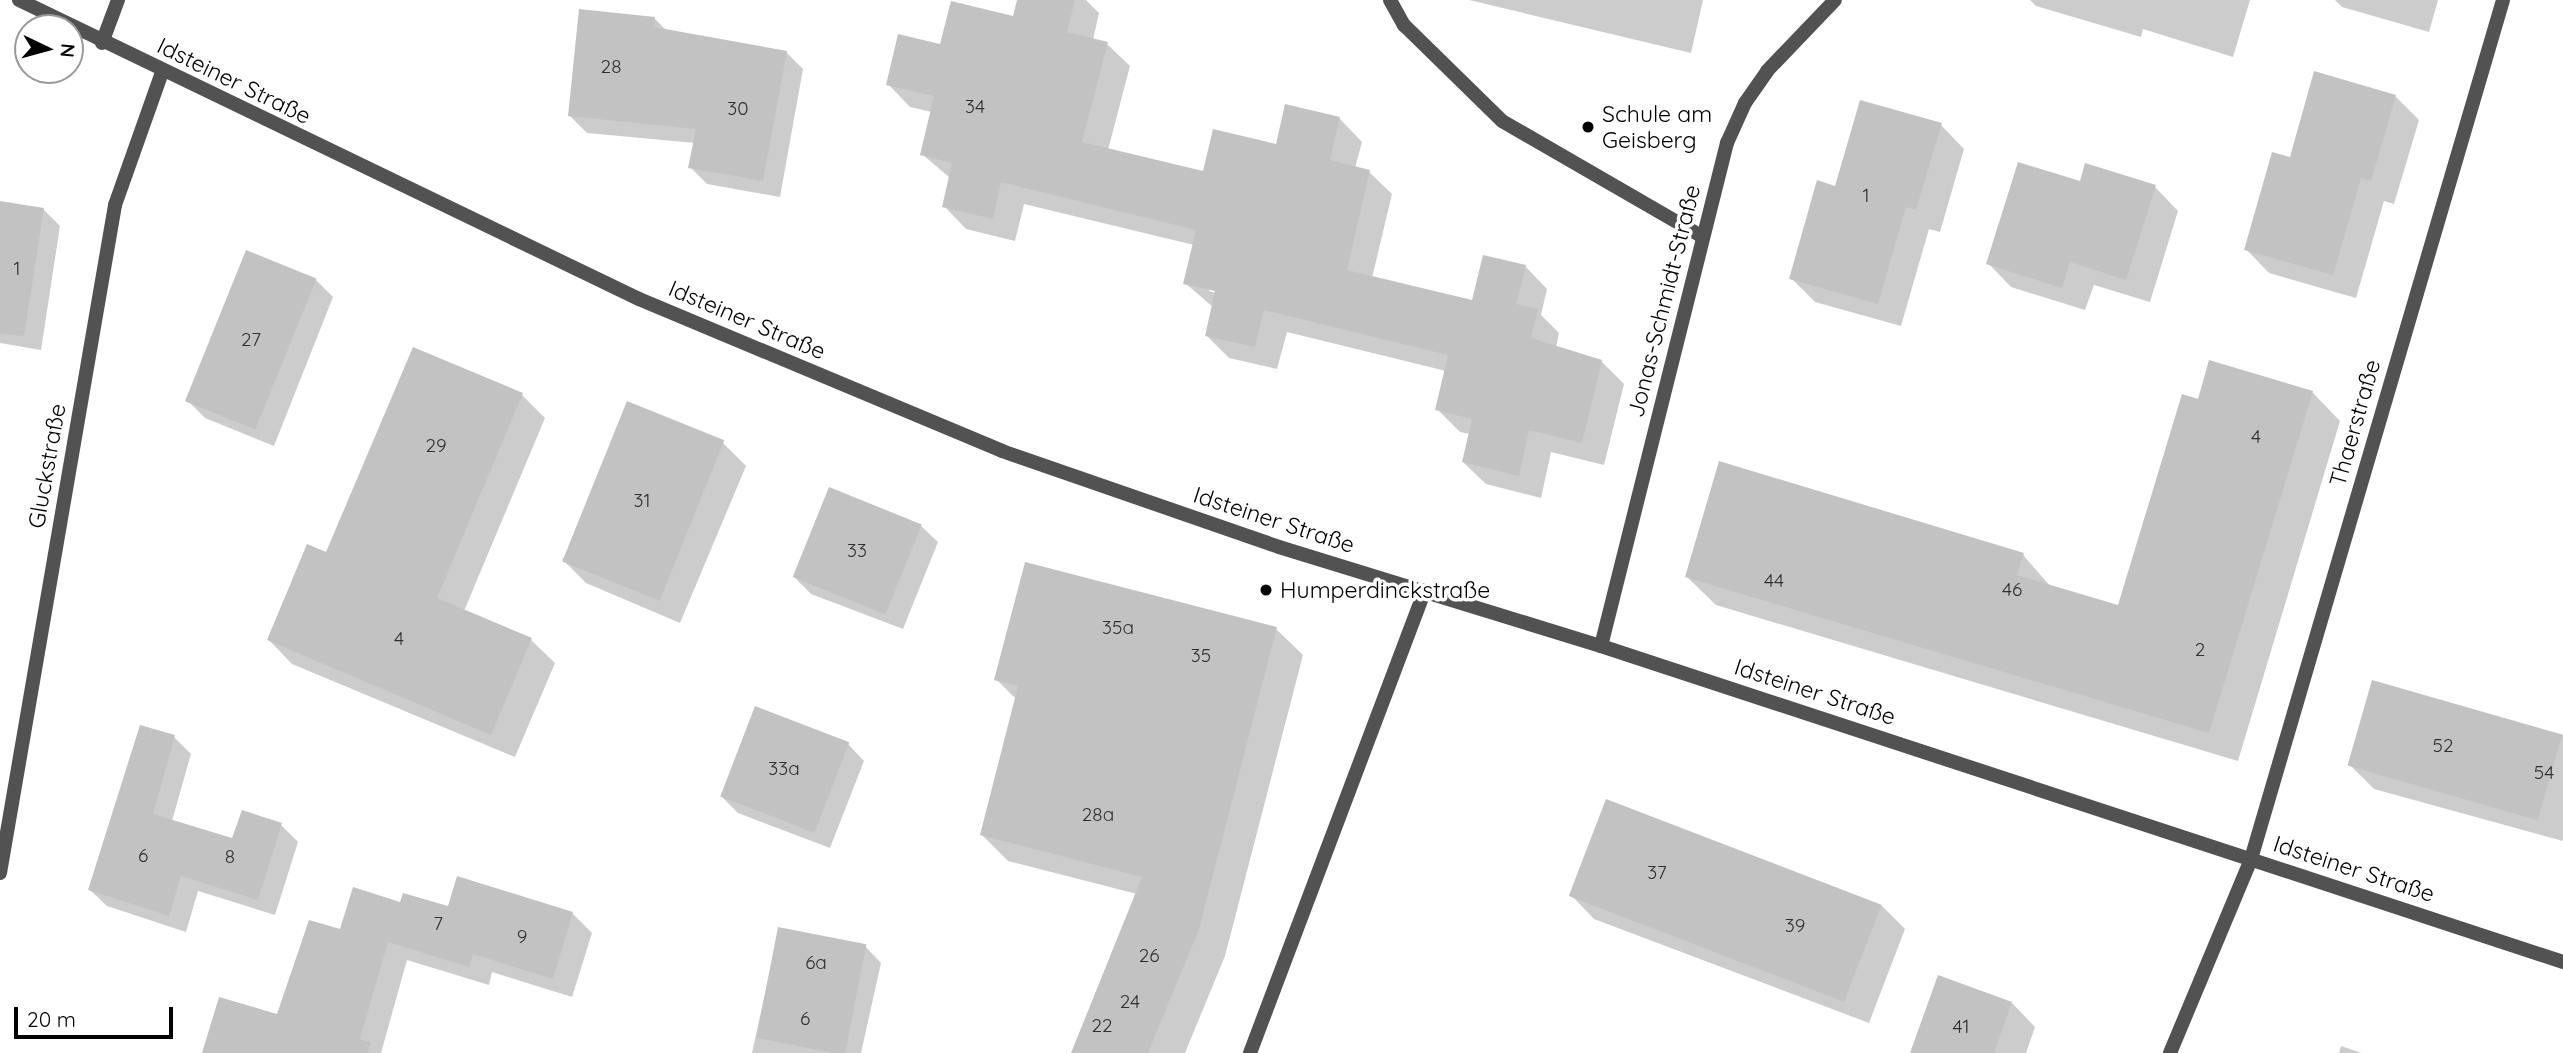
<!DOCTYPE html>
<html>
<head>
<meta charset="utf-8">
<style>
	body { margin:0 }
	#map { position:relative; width:2563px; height:1053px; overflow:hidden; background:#fff; font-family:Quicksand,sans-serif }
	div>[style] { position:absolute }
	.shadow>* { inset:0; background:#0003 }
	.building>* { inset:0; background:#c2c2c2; transform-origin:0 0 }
	.service>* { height:14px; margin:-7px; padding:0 7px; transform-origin:7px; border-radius:7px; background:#525252 }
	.minor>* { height:14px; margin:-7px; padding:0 7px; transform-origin:7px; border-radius:7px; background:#525252 }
	.tertiary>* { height:14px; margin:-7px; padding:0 7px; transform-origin:7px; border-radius:7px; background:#525252 }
	.dots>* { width:19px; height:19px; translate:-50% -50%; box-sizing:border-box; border:4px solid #fff; border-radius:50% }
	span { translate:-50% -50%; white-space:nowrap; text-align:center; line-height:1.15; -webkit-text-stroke:7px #fff; paint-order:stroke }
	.number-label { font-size:19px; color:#303030 }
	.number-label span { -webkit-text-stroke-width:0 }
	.street-label { font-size:23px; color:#000 }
	.poi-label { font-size:23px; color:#000 }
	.left { translate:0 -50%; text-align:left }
	.north { position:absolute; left:14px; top:14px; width:70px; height:70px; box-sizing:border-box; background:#fff; border:2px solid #999; border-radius:50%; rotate:95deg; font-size:19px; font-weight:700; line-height:28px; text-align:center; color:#000 }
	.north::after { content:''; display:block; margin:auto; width:24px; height:32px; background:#000; clip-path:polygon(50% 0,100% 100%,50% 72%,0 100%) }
	.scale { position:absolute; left:14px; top:1007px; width:159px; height:32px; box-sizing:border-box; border:4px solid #000; border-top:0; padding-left:9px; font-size:21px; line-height:24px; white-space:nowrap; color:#000; -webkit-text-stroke:5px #fff; paint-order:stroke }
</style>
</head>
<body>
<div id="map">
	<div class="shadow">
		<div style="clip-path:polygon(evenodd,1019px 0,1086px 0,1099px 13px,1093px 40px,1107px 44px,1130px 66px,1108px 150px,1204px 174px,1277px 146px,1286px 106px,1340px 119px,1362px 142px,1355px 168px,1369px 172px,1392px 194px,1372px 278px,1474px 302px,1525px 266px,1547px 289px,1541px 315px,1559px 333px,1556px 348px,1601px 361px,1624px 384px,1604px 465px,1551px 452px,1541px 498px,1486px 484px,1463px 462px,1470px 434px,1460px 432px,1437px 409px,1446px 371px,1287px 332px,1277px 369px,1229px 358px,1206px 335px,1213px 307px,1185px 283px,1194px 245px,1024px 204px,1015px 241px,966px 229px,944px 206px,950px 178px,922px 154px,932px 112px,910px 107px,888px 84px,941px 46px,1014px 18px,1019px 0,1209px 288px,1223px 295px,1209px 291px,1209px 288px)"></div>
		<div style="clip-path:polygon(1469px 0,1703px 0,1691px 53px)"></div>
		<div style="clip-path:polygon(2030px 0,2250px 0,2233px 57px,2143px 29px,2141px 37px,2036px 6px)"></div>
		<div style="clip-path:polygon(2335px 0,2438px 0,2429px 32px,2342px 7px)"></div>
		<div style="clip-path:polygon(654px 18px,667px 31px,786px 52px,803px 69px,780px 197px,707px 184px,690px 167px,695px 143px,587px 133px,570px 116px)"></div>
		<div style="clip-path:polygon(2395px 96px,2419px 120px,2394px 204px,2384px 201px,2356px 298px,2269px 273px,2246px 249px,2291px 159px)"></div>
		<div style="clip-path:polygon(1941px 125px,1964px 149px,1940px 232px,1929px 229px,1901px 326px,1815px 302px,1791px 278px,1836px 188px)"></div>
		<div style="clip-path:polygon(2081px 183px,2155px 187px,2178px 211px,2150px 302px,2094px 285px,2085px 310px,2011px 287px,1988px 263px)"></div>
		<div style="clip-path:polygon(0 202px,43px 209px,60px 226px,41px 350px,0 343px)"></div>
		<div style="clip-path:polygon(316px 280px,333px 297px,274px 446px,205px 418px,188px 401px)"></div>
		<div style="clip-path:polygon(2312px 392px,2340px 421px,2238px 761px,1716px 605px,1687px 577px,2023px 555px,2051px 587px,2119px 607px,2199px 401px)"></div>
		<div style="clip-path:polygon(522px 395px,545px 418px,464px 611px,531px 640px,555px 663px,515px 757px,292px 664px,269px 640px,327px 554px)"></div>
		<div style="clip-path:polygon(723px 443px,746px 466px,680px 623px,586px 583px,562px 559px)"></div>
		<div style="clip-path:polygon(921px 526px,938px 542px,903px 629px,811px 594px,794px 577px)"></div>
		<div style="clip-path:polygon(1276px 629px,1303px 655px,1225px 956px,1185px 1053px,1073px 1053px,1137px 894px,1008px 861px,981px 834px,1016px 699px,996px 679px)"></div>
		<div style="clip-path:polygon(2563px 735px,2563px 841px,2374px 789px,2350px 765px)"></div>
		<div style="clip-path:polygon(174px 737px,191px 754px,172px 821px,234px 841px,243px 812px,281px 825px,298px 842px,275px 915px,198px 891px,186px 932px,107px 906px,90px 890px)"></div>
		<div style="clip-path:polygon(848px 744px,864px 761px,830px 848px,738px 813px,721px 796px)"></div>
		<div style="clip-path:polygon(1571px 895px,1881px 905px,1905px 929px,1869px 1023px,1594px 919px)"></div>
		<div style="clip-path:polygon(402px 904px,572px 913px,592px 933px,572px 997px,492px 972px,489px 985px,407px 960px,381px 1053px,204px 1053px,279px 1017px,342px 931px)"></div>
		<div style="clip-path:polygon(779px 929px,865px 946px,881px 963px,861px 1053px,752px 1053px)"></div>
		<div style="clip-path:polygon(2012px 1003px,2035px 1027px,2026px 1053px,1912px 1053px)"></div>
		<div style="clip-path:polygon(2341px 1046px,2362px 1053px,2339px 1053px)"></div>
	</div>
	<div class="building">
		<div style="clip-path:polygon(1017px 0,1075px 0,1067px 32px,1108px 42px,1082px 142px,1203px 171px,1213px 129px,1276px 144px,1285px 104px,1340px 117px,1330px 160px,1370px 170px,1347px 270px,1472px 300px,1483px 255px,1526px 265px,1516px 304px,1538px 309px,1531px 338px,1602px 360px,1582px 443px,1529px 430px,1519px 476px,1462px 462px,1472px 419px,1435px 410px,1448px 355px,1264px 310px,1255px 347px,1205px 336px,1215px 291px,1183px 284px,1196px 230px,1001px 182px,993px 219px,942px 207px,952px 163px,920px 155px,934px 96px,886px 85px,898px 34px,940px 44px,951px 1px,1013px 16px)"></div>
		<div style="clip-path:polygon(579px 9px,655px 17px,654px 27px,787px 51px,763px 181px,688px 168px,696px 129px,568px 116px)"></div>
		<div style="clip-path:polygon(2314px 71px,2396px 95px,2371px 181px,2361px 178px,2333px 275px,2244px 250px,2272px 152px,2290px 157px)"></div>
		<div style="clip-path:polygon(1860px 100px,1942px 123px,1916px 210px,1906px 207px,1878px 304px,1789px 279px,1817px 180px,1835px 186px)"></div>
		<div style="clip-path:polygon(2018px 162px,2080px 181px,2085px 163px,2156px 185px,2126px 280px,2070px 262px,2062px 288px,1986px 264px)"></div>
		<div style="clip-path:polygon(0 201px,44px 208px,24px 336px,0 334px)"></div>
		<div style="left:246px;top:250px;width:76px;height:163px;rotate:22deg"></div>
		<div style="clip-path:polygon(413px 347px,523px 393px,437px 598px,532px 638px,491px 735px,267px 640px,307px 544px,326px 552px)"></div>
		<div style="clip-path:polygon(2209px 360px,2313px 391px,2209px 733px,1685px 577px,1719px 461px,2024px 553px,2017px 575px,2118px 605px,2182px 394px,2198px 399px)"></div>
		<div style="left:627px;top:401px;width:105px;height:173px;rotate:22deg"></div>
		<div style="left:829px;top:487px;width:100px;height:97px;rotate:22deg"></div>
		<div style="clip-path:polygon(1025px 562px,1277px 627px,1199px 929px,1148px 1053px,1071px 1053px,1142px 877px,980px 835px,1018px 686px,994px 680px)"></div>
		<div style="left:2372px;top:680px;width:198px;height:89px;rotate:16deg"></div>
		<div style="left:755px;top:706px;width:101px;height:97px;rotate:21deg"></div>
		<div style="clip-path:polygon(140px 725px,175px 735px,153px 814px,232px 838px,242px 810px,282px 823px,258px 900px,181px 876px,169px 916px,88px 890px)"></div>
		<div style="left:1606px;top:799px;width:295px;height:104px;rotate:21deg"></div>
		<div style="clip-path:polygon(457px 876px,573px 912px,553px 979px,473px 954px,469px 967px,388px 942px,360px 1039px,370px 1042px,368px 1053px,202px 1053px,219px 997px,277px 1014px,309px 920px,340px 929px,353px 887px,400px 902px,403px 893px,448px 906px)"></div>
		<div style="left:778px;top:927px;width:90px;height:113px;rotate:11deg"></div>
		<div style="clip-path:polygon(1938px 975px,2012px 1002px,1994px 1053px,1910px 1053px)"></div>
	</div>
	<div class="service">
		<div style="left:1390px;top:0;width:29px;rotate:61deg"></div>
		<div style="left:1404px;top:25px;width:137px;rotate:44.4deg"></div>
		<div style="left:1502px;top:121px;width:232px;rotate:30deg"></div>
	</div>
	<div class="minor">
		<div style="left:102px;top:43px;width:46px;rotate:-69.6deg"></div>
		<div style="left:1601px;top:646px;width:519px;rotate:-75.94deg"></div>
		<div style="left:1727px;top:143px;width:44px;rotate:-65.8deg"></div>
		<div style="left:1745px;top:103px;width:39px;rotate:-55deg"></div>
		<div style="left:1767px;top:71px;width:98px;rotate:-46.2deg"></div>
		<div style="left:0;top:873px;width:678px;rotate:-80.23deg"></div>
		<div style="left:115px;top:205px;width:141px;rotate:-70.5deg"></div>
		<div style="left:1250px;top:1053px;width:495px;rotate:-69.3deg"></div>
		<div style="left:2170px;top:1053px;width:210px;rotate:-67.3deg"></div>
		<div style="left:2251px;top:859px;width:895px;rotate:-73.65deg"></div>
	</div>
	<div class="tertiary">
		<div style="left:19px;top:0;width:688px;rotate:25.75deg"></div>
		<div style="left:639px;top:299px;width:394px;rotate:22.7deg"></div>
		<div style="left:1002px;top:451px;width:293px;rotate:19.1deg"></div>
		<div style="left:1279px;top:547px;width:337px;rotate:17.1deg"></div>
		<div style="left:1601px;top:646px;width:1013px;rotate:18.18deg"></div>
	</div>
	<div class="dots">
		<div style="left:1588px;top:127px;background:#000"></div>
		<div style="left:1266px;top:590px;background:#000"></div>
	</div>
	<div class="number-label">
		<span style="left:611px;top:67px">28</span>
		<span style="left:975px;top:107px">34</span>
		<span style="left:738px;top:109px">30</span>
		<span style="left:1866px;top:196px">1</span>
		<span style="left:17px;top:269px">1</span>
		<span style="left:251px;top:340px">27</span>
		<span style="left:2256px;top:437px">4</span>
		<span style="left:436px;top:446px">29</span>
		<span style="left:642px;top:501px">31</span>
		<span style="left:857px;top:551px">33</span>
		<span style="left:1774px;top:581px">44</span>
		<span style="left:2012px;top:590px">46</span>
		<span style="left:1118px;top:628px">35a</span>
		<span style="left:399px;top:639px">4</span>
		<span style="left:2200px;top:650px">2</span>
		<span style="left:1201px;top:656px">35</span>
		<span style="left:2443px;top:746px">52</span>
		<span style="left:784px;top:769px">33a</span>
		<span style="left:2544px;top:773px">54</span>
		<span style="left:1098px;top:815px">28a</span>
		<span style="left:143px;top:856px">6</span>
		<span style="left:230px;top:857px">8</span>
		<span style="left:1657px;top:873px">37</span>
		<span style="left:438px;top:924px">7</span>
		<span style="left:1795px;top:926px">39</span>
		<span style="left:522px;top:937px">9</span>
		<span style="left:1149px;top:956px">26</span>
		<span style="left:816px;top:963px">6a</span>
		<span style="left:1130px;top:1002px">24</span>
		<span style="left:805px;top:1019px">6</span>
		<span style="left:1102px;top:1026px">22</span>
		<span style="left:1961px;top:1027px">41</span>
	</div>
	<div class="street-label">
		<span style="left:234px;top:81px;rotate:26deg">Idsteiner Straße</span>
		<span style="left:1664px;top:301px;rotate:-76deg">Jonas-Schmidt-Straße</span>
		<span style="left:747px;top:320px;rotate:23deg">Idsteiner Straße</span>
		<span style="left:2355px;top:423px;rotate:-74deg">Thaerstraße</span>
		<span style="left:47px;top:466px;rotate:-80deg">Gluckstraße</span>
		<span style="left:1274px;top:520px;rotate:18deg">Idsteiner Straße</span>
		<span style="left:1815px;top:692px;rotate:18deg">Idsteiner Straße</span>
		<span style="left:2354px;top:869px;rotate:18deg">Idsteiner Straße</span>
	</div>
	<div class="poi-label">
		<span class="left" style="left:1602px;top:127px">Schule am<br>Geisberg</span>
		<span class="left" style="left:1280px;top:590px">Humperdinckstraße</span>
	</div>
	<div class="north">N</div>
	<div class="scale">20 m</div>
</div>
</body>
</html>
